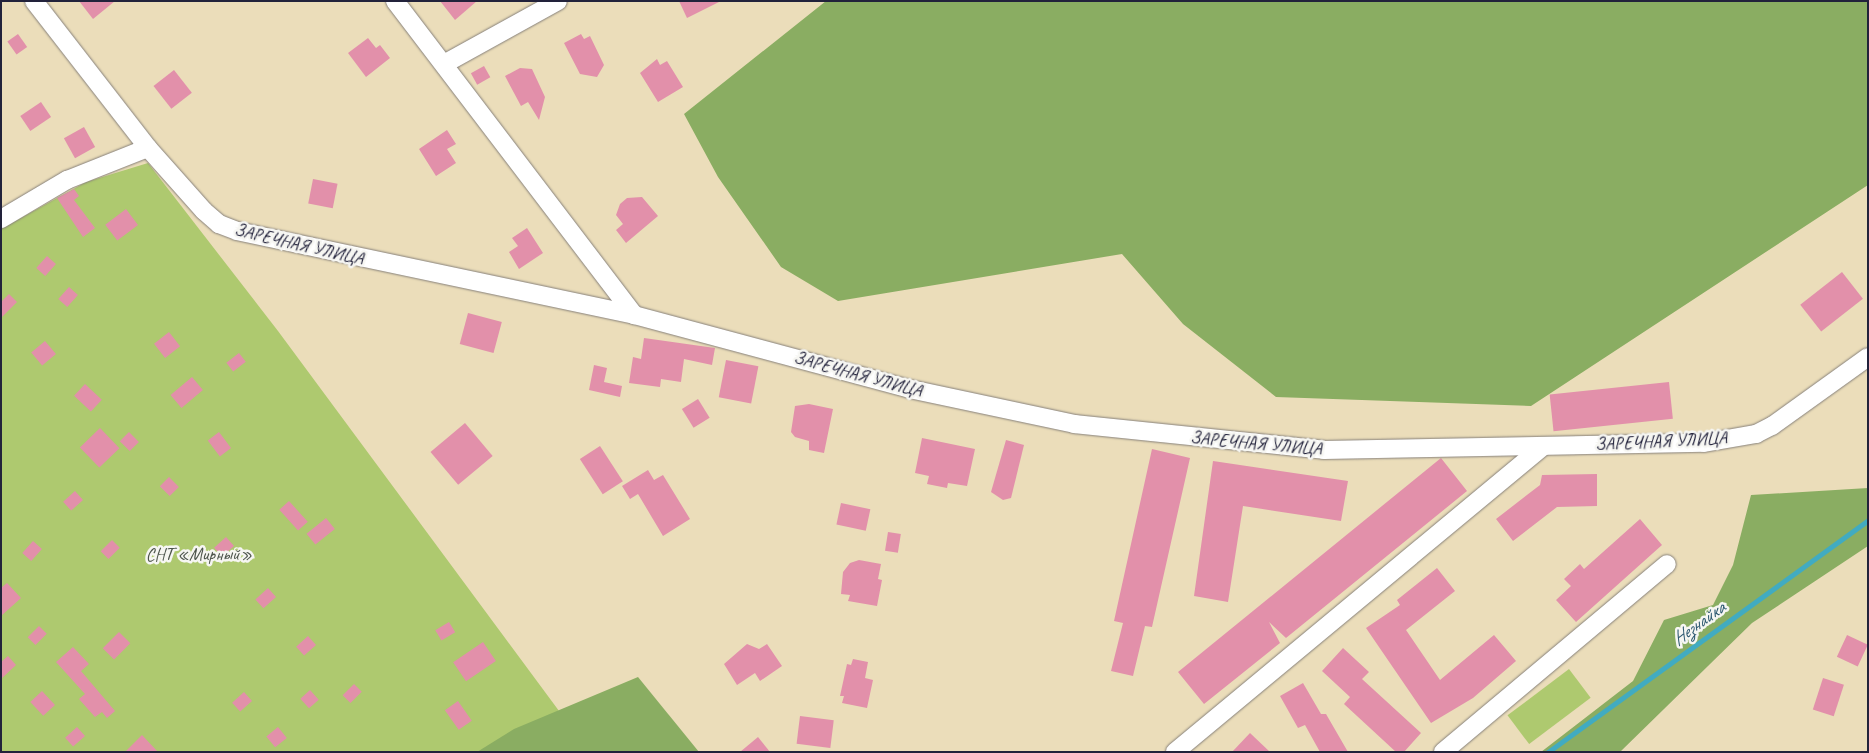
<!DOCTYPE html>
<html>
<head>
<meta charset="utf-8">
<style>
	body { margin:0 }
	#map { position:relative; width:1869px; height:753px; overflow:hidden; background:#ebddba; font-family:Caveat,sans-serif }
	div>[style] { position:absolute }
	.green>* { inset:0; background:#aec96f; transform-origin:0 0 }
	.forest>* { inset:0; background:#8aad62 }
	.stream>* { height:4.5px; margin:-2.25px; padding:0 2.25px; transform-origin:2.25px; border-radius:2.25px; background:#41abc1 }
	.building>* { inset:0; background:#e290aa; transform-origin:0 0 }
	.roads { filter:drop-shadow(0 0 1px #86807a) drop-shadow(0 0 1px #86807a) }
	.street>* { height:18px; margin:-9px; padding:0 9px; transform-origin:9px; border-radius:9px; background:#fff }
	span { translate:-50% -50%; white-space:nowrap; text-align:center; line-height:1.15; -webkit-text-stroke:5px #f6f6f2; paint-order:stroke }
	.street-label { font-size:18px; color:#22223b }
	.park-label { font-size:18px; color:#4c544b }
	.water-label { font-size:19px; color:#2e5971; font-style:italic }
	.frame { position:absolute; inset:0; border:2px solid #22223b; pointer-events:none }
</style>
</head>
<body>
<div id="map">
	<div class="green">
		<div style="clip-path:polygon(148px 163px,278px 331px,562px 715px,692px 752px,1px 752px,1px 229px,86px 182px)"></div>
		<div style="left:1569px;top:669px;width:36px;height:77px;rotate:53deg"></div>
	</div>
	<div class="forest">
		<div style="clip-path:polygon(826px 1px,1868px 1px,1868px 185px,1531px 406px,1276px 397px,1183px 324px,1122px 254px,838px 301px,781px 267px,718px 177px,684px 114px)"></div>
		<div style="clip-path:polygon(1868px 488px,1868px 546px,1752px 623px,1620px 752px,1541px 752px,1633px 681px,1664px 620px,1713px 605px,1733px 565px,1751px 495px)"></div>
		<div style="clip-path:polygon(638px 677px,699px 752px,477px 752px,514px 729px)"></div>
	</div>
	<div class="stream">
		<div style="left:1548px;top:752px;width:395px;rotate:-35.9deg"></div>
	</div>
	<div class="building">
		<div style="clip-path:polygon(79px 1px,115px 1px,93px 19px)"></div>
		<div style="clip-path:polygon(440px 1px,477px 1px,455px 20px)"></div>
		<div style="clip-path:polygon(679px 1px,721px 1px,687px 18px)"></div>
		<div style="left:18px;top:34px;width:16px;height:13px;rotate:55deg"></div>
		<div style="clip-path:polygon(581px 34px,584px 39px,590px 36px,604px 65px,597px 77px,580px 74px,564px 43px)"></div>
		<div style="clip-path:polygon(368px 38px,376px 48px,380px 45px,390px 58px,366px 77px,348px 53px)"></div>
		<div style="clip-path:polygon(657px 59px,660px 65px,667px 61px,683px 87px,658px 102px,640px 73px)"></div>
		<div style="left:484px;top:66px;width:13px;height:15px;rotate:61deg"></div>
		<div style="clip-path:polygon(520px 68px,532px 69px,545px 97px,539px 120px,528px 102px,521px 106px,505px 76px)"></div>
		<div style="left:174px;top:70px;width:29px;height:26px;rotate:52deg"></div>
		<div style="left:41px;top:102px;width:18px;height:25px;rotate:56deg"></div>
		<div style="left:84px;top:127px;width:23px;height:23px;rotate:61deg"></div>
		<div style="clip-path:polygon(447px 130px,456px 144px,447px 149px,456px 163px,436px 176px,419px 149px)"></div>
		<div style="left:313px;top:179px;width:25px;height:25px;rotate:11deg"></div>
		<div style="clip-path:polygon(74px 189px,79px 196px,74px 200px,95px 228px,83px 237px,57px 198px)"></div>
		<div style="clip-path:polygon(642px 197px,658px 216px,626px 243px,616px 230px,623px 224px,616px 215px,620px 204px,627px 198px)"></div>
		<div style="left:126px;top:209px;width:20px;height:26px;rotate:53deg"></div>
		<div style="clip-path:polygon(527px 228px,543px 253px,519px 269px,509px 252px,518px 246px,512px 238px)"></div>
		<div style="left:47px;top:256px;width:12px;height:16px;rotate:42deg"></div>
		<div style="left:1842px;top:272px;width:34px;height:53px;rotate:52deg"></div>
		<div style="left:69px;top:287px;width:12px;height:16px;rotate:42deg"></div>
		<div style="clip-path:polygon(9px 294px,17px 302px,1px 318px,1px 302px)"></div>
		<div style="left:468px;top:313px;width:35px;height:32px;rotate:15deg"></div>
		<div style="left:169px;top:332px;width:18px;height:19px;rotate:52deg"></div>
		<div style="clip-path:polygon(644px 338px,715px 348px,712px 365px,684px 359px,681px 382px,661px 379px,660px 387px,629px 383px,633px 357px,641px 359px)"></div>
		<div style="left:45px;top:341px;width:17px;height:18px;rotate:50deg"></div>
		<div style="left:239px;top:353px;width:11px;height:16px;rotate:52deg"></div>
		<div style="left:726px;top:360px;width:33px;height:38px;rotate:11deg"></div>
		<div style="clip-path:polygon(594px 365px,607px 368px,604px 382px,622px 386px,620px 397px,589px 390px)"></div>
		<div style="left:192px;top:377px;width:17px;height:28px;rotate:50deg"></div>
		<div style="left:1669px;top:382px;width:37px;height:120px;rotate:84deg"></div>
		<div style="left:85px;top:384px;width:23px;height:16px;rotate:43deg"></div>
		<div style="left:698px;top:399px;width:22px;height:19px;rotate:58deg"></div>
		<div style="clip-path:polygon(809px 404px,833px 409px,824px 453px,809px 450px,809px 441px,795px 437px,791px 432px,795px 406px)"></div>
		<div style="left:465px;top:423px;width:43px;height:45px;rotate:50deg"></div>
		<div style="left:100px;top:428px;width:28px;height:28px;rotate:46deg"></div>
		<div style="left:129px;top:432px;width:14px;height:13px;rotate:45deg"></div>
		<div style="left:219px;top:432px;width:20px;height:14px;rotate:53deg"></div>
		<div style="clip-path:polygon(922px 438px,975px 449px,967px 486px,948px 483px,947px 488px,927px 484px,929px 476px,915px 473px)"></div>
		<div style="clip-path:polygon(1006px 440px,1024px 445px,1011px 498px,1003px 500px,991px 492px)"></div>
		<div style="left:600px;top:446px;width:42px;height:24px;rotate:57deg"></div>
		<div style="clip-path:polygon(1152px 449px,1190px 458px,1152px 627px,1145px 626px,1133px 676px,1111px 671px,1123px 623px,1114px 621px)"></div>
		<div style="clip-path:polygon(1441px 458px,1467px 491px,1286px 638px,1269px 622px,1280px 643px,1204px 704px,1178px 672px)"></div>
		<div style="clip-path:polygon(1213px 461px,1348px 481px,1341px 521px,1243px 506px,1228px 602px,1194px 596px)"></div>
		<div style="clip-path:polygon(648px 470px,654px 480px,663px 475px,690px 519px,663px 536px,638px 494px,630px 499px,622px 486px)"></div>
		<div style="clip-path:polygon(1597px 474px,1597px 506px,1557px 507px,1513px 541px,1496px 519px,1540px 485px,1542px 475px)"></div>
		<div style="left:169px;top:477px;width:14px;height:13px;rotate:45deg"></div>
		<div style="left:75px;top:491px;width:12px;height:16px;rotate:48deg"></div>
		<div style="left:289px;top:501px;width:28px;height:13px;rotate:48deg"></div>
		<div style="left:841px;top:503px;width:30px;height:22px;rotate:12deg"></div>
		<div style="left:326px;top:518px;width:14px;height:25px;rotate:51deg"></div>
		<div style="clip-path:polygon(1640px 519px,1662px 545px,1576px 622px,1556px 600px,1571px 586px,1564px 579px,1580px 564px,1584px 569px)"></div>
		<div style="left:888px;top:532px;width:13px;height:19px;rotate:9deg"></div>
		<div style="left:226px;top:537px;width:12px;height:16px;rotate:48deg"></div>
		<div style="left:112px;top:540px;width:11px;height:16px;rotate:45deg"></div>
		<div style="left:33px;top:541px;width:12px;height:16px;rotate:42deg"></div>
		<div style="clip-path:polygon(859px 560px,881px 564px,878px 579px,882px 580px,877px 606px,848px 601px,850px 595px,841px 594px,843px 572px,850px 563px)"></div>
		<div style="clip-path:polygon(1437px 568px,1455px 591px,1406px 630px,1440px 680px,1494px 635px,1516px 661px,1473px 698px,1431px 723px,1366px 628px,1400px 605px,1397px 600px)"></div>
		<div style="clip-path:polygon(7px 583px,21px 598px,1px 616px,1px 588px)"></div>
		<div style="left:268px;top:588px;width:12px;height:17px;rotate:48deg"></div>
		<div style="left:449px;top:622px;width:12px;height:16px;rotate:59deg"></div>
		<div style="left:39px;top:626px;width:11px;height:16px;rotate:45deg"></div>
		<div style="left:119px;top:632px;width:16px;height:23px;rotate:45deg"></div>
		<div style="left:1847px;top:635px;width:23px;height:24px;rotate:25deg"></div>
		<div style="left:308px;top:636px;width:12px;height:16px;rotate:48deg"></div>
		<div style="left:483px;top:642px;width:23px;height:36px;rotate:56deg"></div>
		<div style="clip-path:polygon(747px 644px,759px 649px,767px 644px,782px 666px,760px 681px,755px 673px,737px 685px,724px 664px)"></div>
		<div style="clip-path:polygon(73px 647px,89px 664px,81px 671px,115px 711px,107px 718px,102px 712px,95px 717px,79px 699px,85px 694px,56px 662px)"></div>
		<div style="clip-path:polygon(1343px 648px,1369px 672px,1362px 679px,1421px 733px,1404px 752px,1396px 752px,1344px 704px,1350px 697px,1322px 671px)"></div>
		<div style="clip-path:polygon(8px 656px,16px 665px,1px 679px,1px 662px)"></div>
		<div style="clip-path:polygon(853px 659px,868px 662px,865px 678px,873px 680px,867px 708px,842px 703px,844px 696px,840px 696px,847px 664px,851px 665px)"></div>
		<div style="left:1823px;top:678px;width:22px;height:33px;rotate:18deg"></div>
		<div style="clip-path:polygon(1303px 683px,1321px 714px,1326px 714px,1348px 752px,1320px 752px,1305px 725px,1298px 728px,1280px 696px)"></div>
		<div style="left:354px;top:684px;width:11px;height:16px;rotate:45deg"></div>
		<div style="left:310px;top:690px;width:13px;height:13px;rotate:48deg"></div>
		<div style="left:42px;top:691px;width:19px;height:16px;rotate:47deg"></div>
		<div style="left:244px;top:692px;width:12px;height:16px;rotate:48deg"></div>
		<div style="left:458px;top:701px;width:24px;height:16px;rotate:55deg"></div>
		<div style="left:800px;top:716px;width:34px;height:28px;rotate:7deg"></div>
		<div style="left:77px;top:727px;width:12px;height:16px;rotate:48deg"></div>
		<div style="left:278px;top:727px;width:14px;height:15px;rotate:51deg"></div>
		<div style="clip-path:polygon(1250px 733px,1270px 752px,1232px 752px)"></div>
		<div style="clip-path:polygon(142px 735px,158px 752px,125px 752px)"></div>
		<div style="clip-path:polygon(758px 737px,770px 752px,740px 752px)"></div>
	</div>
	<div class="roads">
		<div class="street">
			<div style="left:34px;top:1px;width:186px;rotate:52.2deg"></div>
			<div style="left:148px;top:148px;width:84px;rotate:48.4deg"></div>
			<div style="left:204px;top:211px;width:20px;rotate:41deg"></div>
			<div style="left:219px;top:224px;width:19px;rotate:21deg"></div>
			<div style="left:237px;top:231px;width:406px;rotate:11.9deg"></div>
			<div style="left:634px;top:315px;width:286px;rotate:15deg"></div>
			<div style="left:910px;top:389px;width:168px;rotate:12deg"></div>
			<div style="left:1074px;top:424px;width:251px;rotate:5.9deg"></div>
			<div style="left:1324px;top:450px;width:380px;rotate:-1.1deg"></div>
			<div style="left:1704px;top:443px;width:53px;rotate:-9.8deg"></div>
			<div style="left:1756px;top:434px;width:18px;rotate:-27deg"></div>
			<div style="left:1772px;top:426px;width:118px;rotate:-35.7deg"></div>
			<div style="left:395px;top:1px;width:395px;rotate:52.7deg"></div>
			<div style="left:444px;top:64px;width:130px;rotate:-28.9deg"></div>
			<div style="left:1px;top:219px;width:77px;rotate:-30.6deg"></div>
			<div style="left:67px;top:180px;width:87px;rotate:-21.6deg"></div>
			<div style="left:1175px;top:752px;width:479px;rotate:-39.7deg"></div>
			<div style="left:1443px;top:752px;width:292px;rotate:-40deg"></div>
		</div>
	</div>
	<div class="street-label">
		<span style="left:299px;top:244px;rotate:13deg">ЗАРЕЧНАЯ УЛИЦА</span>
		<span style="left:858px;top:374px;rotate:15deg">ЗАРЕЧНАЯ УЛИЦА</span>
		<span style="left:1661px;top:441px;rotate:-3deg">ЗАРЕЧНАЯ УЛИЦА</span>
		<span style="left:1256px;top:443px;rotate:5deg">ЗАРЕЧНАЯ УЛИЦА</span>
	</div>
	<div class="park-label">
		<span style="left:199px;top:554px">СНТ «Мирный»</span>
	</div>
	<div class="water-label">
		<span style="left:1699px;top:624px;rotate:-36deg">Незнайка</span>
	</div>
	<div class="frame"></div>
</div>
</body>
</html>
